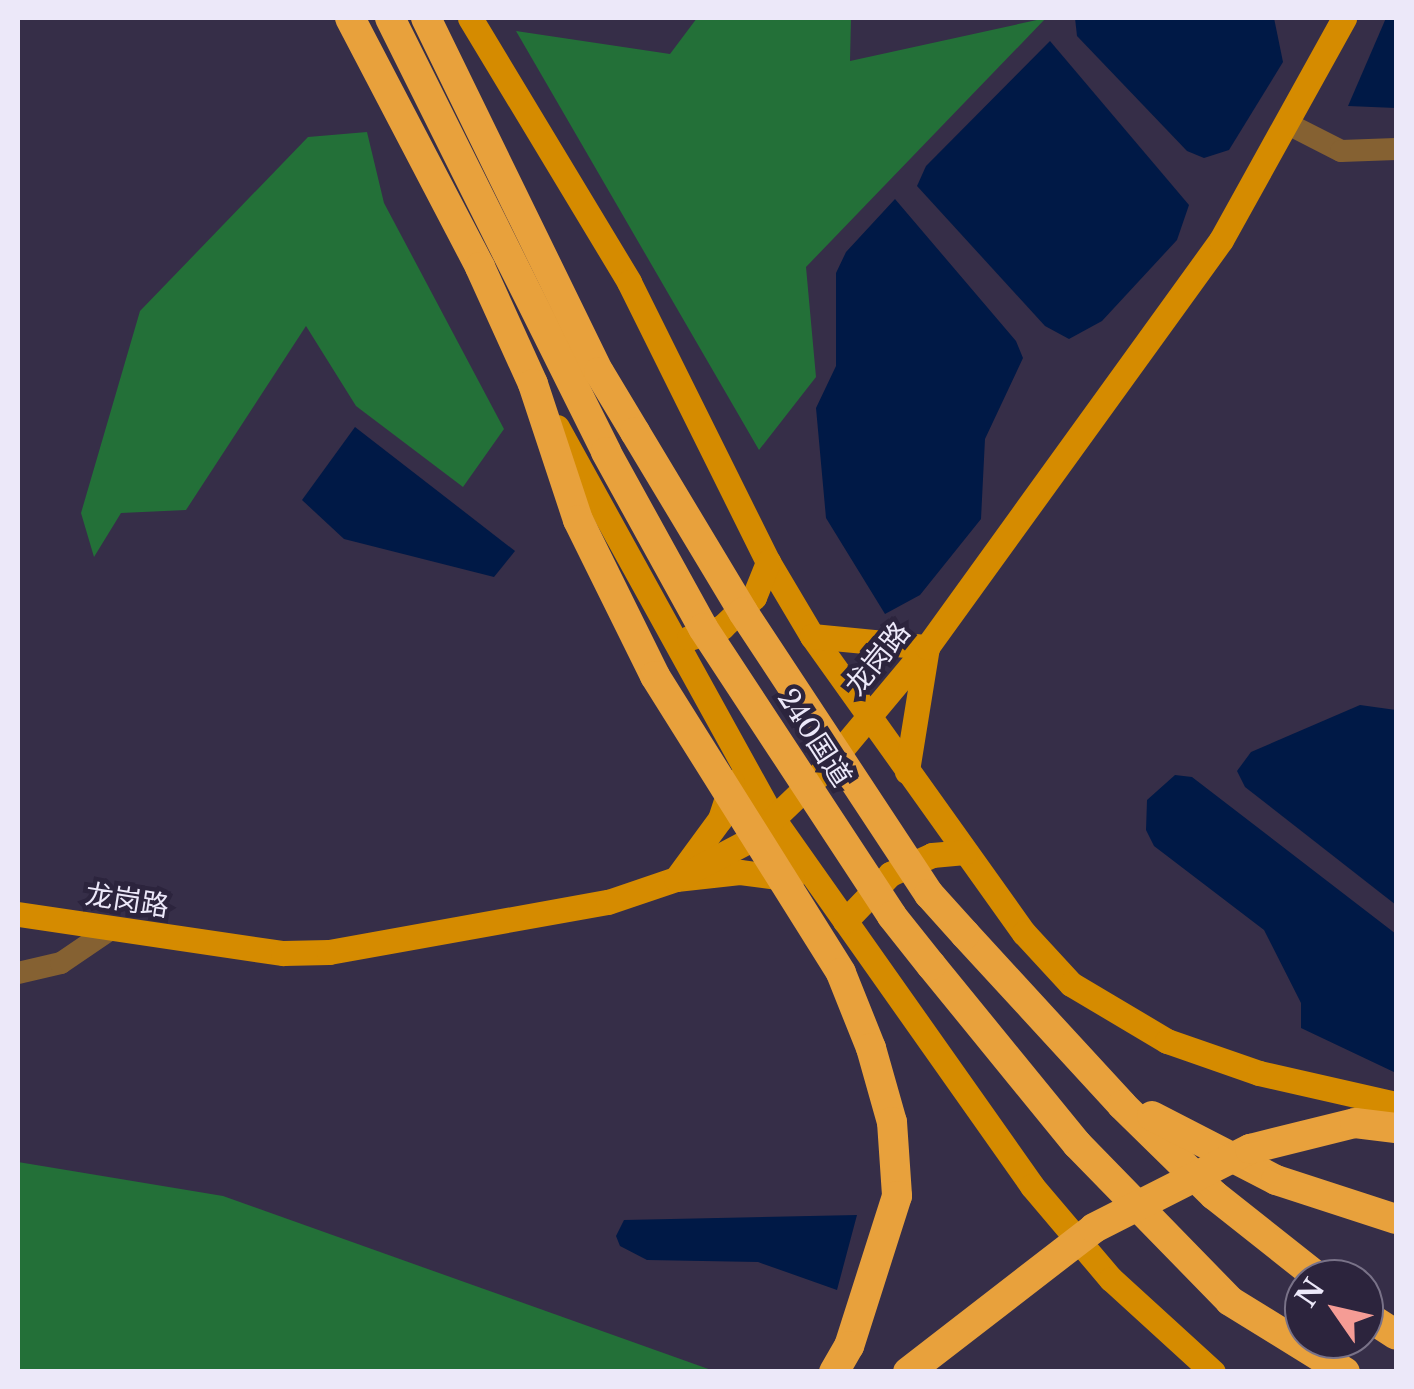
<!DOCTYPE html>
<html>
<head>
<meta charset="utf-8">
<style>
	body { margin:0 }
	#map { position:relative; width:1414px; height:1389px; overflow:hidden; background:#362e48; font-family:"Libre Baskerville","Noto Sans SC",serif }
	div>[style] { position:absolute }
	.forest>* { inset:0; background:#237038 }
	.water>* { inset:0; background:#001946 }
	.minor>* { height:22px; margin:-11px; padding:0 11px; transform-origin:11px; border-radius:11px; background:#856132 }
	.major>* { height:25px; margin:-12.5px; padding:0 12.5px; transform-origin:12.5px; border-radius:12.5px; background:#d58b00 }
	.highway>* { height:30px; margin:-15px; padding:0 15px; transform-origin:15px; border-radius:15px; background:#e8a13c }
	.highway-bridge>* { height:30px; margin:-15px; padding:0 15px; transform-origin:15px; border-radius:15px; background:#e8a13c }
	span { translate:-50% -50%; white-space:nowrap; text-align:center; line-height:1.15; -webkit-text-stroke:9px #2c243d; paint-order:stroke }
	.street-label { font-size:28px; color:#ece8f9 }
	.frame { position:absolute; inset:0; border:20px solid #ece8f9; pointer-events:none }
	.north { position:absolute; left:1284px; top:1259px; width:100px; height:100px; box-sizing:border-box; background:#2c243d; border:2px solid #797288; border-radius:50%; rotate:304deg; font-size:28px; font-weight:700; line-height:40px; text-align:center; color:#ece8f9 }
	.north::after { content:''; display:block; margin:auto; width:35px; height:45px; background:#f59c95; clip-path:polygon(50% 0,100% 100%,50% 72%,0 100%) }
</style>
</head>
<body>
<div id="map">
	<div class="forest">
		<div style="clip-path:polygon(697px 18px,851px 18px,850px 61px,1046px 18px,806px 267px,816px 377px,759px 450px,516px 31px,670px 54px)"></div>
		<div style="clip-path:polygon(367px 132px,384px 203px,504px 429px,463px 487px,356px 406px,306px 326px,186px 510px,121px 513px,94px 557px,81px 513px,140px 311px,308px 137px)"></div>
		<div style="clip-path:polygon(18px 1162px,223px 1196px,714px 1371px,18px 1371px)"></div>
	</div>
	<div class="water">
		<div style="clip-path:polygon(1075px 18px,1274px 18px,1283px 62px,1229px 150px,1204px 158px,1187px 151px,1077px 36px)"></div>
		<div style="clip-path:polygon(1386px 18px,1396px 18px,1396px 108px,1348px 106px)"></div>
		<div style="clip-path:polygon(1050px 41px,1189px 205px,1177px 240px,1102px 321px,1069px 339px,1045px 326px,917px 186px,926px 166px)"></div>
		<div style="clip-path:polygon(895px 199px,1016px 341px,1023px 358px,985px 439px,981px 519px,920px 595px,885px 614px,826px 518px,816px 408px,836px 366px,836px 273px,846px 252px)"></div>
		<div style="clip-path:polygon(355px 427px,515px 551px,494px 577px,344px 539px,302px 500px)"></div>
		<div style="clip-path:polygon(1360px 705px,1396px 710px,1396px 905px,1245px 787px,1237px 771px,1251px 752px)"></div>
		<div style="clip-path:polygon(1175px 775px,1192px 777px,1396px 934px,1396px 1073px,1301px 1028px,1301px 1003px,1264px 930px,1154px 846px,1146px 830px,1147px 800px)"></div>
		<div style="clip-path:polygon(857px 1215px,837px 1290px,758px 1262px,647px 1260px,620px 1246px,616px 1236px,624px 1220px)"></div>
	</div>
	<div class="minor">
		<div style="left:1290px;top:125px;width:57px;rotate:27deg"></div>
		<div style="left:1341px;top:151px;width:55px;rotate:-2.1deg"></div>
		<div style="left:18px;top:973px;width:44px;rotate:-13.1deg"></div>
		<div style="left:61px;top:963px;width:60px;rotate:-34.2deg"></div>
	</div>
	<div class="major">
		<div style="left:470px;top:18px;width:308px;rotate:58.9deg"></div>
		<div style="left:629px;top:282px;width:313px;rotate:63.6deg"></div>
		<div style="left:768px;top:562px;width:86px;rotate:59.3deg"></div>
		<div style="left:812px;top:636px;width:365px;rotate:54.5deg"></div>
		<div style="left:1024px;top:933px;width:69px;rotate:47.3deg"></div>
		<div style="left:1071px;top:984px;width:112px;rotate:30.7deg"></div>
		<div style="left:1167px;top:1041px;width:97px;rotate:19.2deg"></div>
		<div style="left:1259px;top:1073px;width:140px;rotate:12.8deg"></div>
		<div style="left:557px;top:427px;width:449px;rotate:61.1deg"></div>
		<div style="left:774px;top:820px;width:448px;rotate:54.8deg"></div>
		<div style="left:1032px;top:1186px;width:122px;rotate:49.7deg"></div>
		<div style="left:1111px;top:1279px;width:138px;rotate:42.4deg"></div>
		<div style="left:812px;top:636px;width:116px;rotate:5.5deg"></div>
		<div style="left:927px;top:647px;width:126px;rotate:99.2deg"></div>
		<div style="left:689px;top:638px;width:35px;rotate:-18deg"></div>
		<div style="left:722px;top:627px;width:44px;rotate:-43.2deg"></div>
		<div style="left:754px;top:597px;width:38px;rotate:-68deg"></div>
		<div style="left:732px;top:782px;width:39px;rotate:108deg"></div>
		<div style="left:720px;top:819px;width:74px;rotate:126.3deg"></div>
		<div style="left:676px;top:879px;width:64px;rotate:-6.2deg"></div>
		<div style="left:740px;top:872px;width:52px;rotate:7.7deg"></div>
		<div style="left:18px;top:914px;width:268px;rotate:8.4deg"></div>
		<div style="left:283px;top:953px;width:46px;rotate:-1.2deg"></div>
		<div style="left:329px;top:952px;width:283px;rotate:-10.2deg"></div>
		<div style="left:608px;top:902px;width:72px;rotate:-18.7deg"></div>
		<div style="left:676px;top:879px;width:86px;rotate:-27.8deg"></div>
		<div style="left:752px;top:839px;width:101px;rotate:-43.8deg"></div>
		<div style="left:825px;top:769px;width:159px;rotate:-50.1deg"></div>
		<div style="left:927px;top:647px;width:502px;rotate:-54.16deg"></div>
		<div style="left:1221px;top:240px;width:254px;rotate:-61deg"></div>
		<div style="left:845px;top:921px;width:65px;rotate:-46.2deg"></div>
		<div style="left:890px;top:874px;width:46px;rotate:-24.3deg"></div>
		<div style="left:932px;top:855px;width:33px;rotate:-5deg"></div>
	</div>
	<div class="highway">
		<div style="left:350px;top:18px;width:281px;rotate:62.4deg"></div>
		<div style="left:480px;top:267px;width:128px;rotate:65.6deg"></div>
		<div style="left:533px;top:384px;width:143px;rotate:71.7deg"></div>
		<div style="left:390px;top:18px;width:485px;rotate:63.5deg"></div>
		<div style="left:426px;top:18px;width:394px;rotate:64deg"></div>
		<div style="left:599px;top:372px;width:70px;rotate:59deg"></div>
		<div style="left:965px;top:934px;width:232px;rotate:47.4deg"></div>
		<div style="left:1122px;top:1105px;width:129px;rotate:44.4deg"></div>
		<div style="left:1214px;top:1195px;width:135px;rotate:38.4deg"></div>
		<div style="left:931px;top:965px;width:231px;rotate:50.8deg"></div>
		<div style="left:1077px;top:1144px;width:219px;rotate:45.7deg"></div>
		<div style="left:1230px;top:1301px;width:135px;rotate:31.7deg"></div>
		<div style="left:1152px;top:1116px;width:140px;rotate:27.3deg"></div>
		<div style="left:1276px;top:1180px;width:126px;rotate:18deg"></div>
		<div style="left:1364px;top:1314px;width:38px;rotate:33deg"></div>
	</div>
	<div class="highway-bridge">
		<div style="left:635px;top:432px;width:210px;rotate:59deg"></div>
		<div style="left:743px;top:612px;width:338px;rotate:56.6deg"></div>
		<div style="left:929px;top:894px;width:54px;rotate:48deg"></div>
		<div style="left:606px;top:452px;width:201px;rotate:61.1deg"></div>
		<div style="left:703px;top:628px;width:344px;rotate:56.7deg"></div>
		<div style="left:892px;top:916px;width:63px;rotate:51.5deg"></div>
		<div style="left:578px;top:520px;width:174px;rotate:63.7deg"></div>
		<div style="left:655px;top:676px;width:350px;rotate:57.9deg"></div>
		<div style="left:841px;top:973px;width:81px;rotate:68.2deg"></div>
		<div style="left:871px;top:1048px;width:77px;rotate:74.2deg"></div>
		<div style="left:892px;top:1122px;width:74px;rotate:86.1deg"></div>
		<div style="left:897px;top:1196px;width:157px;rotate:107.7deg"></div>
		<div style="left:849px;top:1346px;width:30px;rotate:120deg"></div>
		<div style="left:908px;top:1372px;width:235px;rotate:-37.7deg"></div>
		<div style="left:1094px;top:1228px;width:175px;rotate:-26.9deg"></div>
		<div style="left:1250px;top:1149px;width:108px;rotate:-13.9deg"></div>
		<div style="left:1355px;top:1123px;width:41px;rotate:7deg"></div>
	</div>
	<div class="street-label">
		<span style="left:878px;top:659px;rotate:-51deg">龙岗路</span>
		<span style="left:814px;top:738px;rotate:57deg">240国道</span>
		<span style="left:127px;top:901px;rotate:9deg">龙岗路</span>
	</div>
	<div class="frame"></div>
	<div class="north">N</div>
</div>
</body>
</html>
